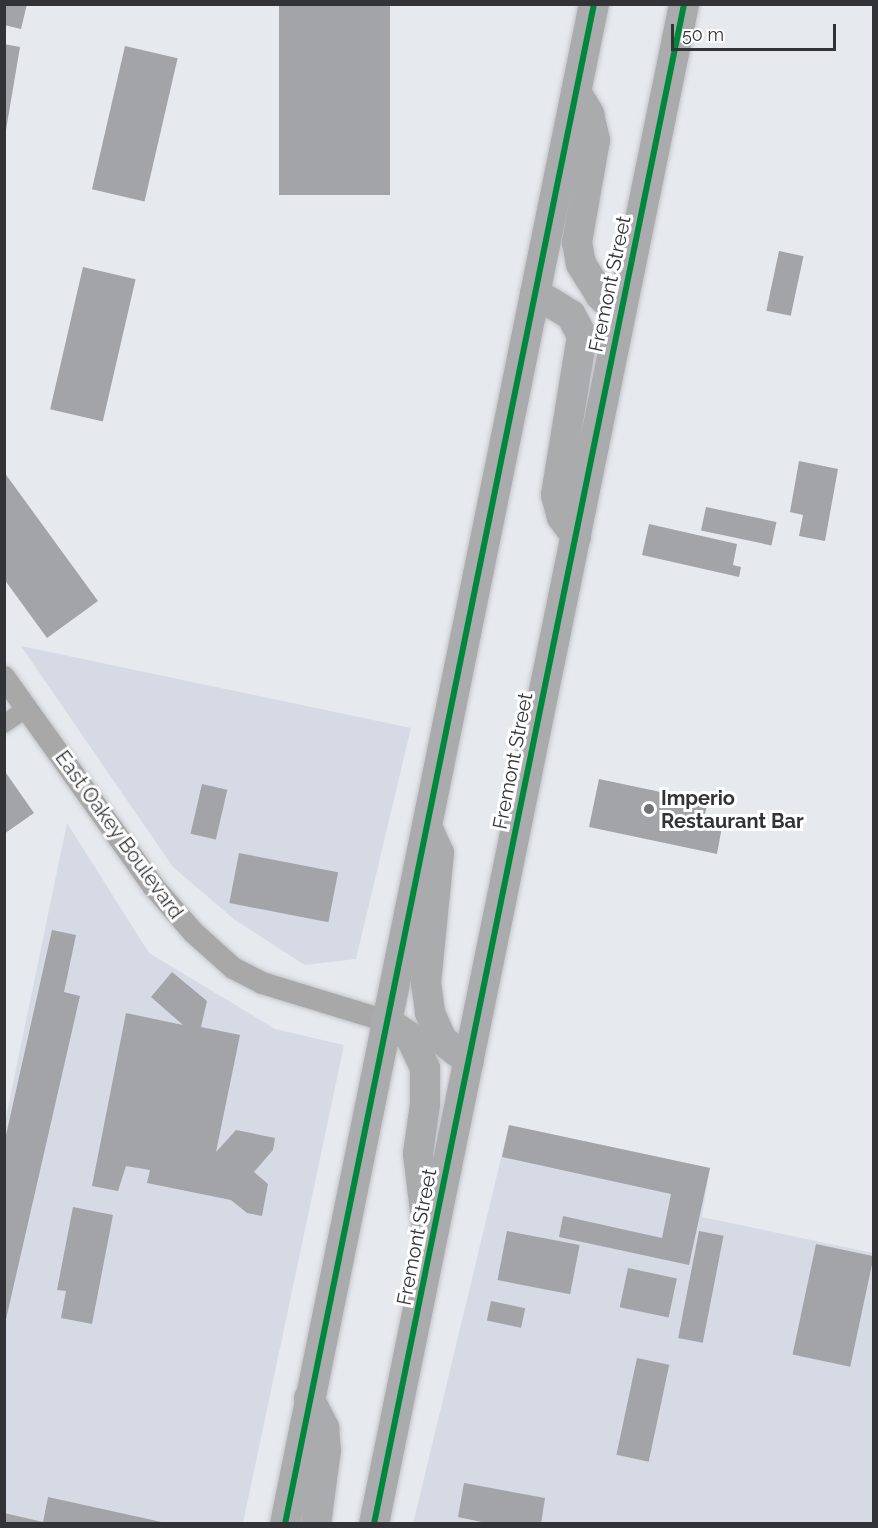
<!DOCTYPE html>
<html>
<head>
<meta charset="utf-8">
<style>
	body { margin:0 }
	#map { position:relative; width:878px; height:1528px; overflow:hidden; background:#e6e9ee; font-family:Raleway,sans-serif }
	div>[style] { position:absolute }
	.built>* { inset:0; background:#d5dae5 }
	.building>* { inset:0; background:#a3a4a8; transform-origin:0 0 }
	.roads { filter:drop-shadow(0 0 2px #c3c5c9) drop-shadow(0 0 2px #c3c5c9) }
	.minor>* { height:18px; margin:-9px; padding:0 9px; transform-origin:9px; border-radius:9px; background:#a8a8a8 }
	.tertiary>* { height:22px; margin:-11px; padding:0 11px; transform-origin:11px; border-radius:11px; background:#a8a8a8 }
	.primary>* { height:30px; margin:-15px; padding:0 15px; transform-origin:15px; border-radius:15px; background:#aaabad }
	.cycleway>* { height:6px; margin:-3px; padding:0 3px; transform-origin:3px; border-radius:3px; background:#00873e }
	.dots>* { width:16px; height:16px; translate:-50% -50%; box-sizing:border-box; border:3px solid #fff; border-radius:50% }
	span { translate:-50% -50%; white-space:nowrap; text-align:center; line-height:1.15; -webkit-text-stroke:6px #fff; paint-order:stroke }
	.street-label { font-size:20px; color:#313337 }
	.poi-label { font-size:20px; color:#313337; font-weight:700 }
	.left { translate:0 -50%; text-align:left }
	.frame { position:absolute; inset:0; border:6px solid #313337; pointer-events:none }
	.scale { position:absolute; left:671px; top:24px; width:165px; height:27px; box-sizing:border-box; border:3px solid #313337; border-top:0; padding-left:8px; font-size:18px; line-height:21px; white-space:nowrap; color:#313337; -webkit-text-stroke:4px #fff; paint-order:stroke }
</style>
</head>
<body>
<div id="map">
	<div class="built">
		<div style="clip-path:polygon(21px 646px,411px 728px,356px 959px,305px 965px,235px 920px,173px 867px)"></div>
		<div style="clip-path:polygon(67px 823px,149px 953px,275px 1029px,344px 1045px,243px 1523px,5px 1524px,5px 1122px)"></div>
		<div style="clip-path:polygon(509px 1125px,710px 1168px,702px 1217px,873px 1253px,873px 1523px,413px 1524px)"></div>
	</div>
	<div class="building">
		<div style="clip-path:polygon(4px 4px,27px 4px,21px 29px,4px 25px)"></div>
		<div style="left:279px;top:4px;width:111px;height:191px"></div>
		<div style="clip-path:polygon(4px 44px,20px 47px,6px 130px,4px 130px)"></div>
		<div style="left:125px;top:46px;width:54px;height:147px;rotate:13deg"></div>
		<div style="left:779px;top:251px;width:25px;height:61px;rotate:12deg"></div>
		<div style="left:83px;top:267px;width:54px;height:146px;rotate:13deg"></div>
		<div style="clip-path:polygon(799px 461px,838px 469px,825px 541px,799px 536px,803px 515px,790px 512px)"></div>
		<div style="clip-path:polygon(4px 472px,98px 601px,47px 638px,4px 579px)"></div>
		<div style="left:706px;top:507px;width:72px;height:24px;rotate:12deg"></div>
		<div style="clip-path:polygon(649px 524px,737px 544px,733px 565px,741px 567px,739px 577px,642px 555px)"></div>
		<div style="clip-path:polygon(6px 773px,34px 813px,4px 834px,4px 775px)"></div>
		<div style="clip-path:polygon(599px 779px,708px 802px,704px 817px,723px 821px,717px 854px,589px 827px)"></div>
		<div style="left:202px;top:784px;width:26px;height:51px;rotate:13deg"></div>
		<div style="left:239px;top:853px;width:101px;height:51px;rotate:11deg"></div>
		<div style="clip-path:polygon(52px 930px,76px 935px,64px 992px,80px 996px,4px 1328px,4px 1144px)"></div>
		<div style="clip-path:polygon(172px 972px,207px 1001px,201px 1027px,240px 1035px,216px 1152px,236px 1130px,275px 1138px,273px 1150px,254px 1172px,268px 1184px,262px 1216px,247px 1213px,231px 1200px,147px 1183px,150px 1170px,126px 1166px,118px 1191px,92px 1186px,126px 1013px,183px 1025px,151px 997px)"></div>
		<div style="clip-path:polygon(509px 1125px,710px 1168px,689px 1265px,559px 1237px,563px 1216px,662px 1238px,671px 1194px,502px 1157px)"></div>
		<div style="clip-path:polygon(73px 1207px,113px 1215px,92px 1324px,61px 1318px,66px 1291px,57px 1290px)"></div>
		<div style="left:507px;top:1231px;width:74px;height:50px;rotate:11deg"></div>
		<div style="left:699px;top:1231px;width:25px;height:109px;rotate:11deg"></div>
		<div style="left:816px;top:1244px;width:59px;height:113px;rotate:12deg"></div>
		<div style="left:628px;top:1268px;width:50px;height:40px;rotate:12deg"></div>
		<div style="left:491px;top:1301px;width:35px;height:20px;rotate:12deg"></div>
		<div style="left:637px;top:1358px;width:33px;height:99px;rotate:12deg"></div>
		<div style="clip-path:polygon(464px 1483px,545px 1498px,541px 1524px,491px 1524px,458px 1517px)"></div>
		<div style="clip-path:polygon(48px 1497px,166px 1523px,166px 1524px,4px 1524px,4px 1513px,43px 1522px)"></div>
	</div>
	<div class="roads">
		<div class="minor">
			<div style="left:4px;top:724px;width:28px;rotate:-35deg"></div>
		</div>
		<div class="tertiary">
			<div style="left:4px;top:677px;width:257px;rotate:54.5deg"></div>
			<div style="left:153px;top:886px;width:61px;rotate:49deg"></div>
			<div style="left:193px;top:932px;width:54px;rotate:42deg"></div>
			<div style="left:233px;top:968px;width:33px;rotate:27deg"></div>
			<div style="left:262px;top:983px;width:130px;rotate:17deg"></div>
		</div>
		<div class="primary">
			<div style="left:576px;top:92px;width:26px;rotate:59deg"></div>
			<div style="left:589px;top:114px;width:27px;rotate:77deg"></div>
			<div style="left:595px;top:140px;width:104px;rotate:100deg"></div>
			<div style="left:577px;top:242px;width:22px;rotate:80deg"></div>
			<div style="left:581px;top:264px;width:36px;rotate:58deg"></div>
			<div style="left:600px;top:295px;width:28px;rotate:44deg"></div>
			<div style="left:535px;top:293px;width:42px;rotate:31.4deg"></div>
			<div style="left:571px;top:315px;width:24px;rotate:62deg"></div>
			<div style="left:582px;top:336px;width:161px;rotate:99.3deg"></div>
			<div style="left:556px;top:495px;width:23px;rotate:75deg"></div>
			<div style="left:562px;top:517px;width:24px;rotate:54deg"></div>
			<div style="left:429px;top:831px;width:24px;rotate:66deg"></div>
			<div style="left:439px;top:853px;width:131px;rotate:95.7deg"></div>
			<div style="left:426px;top:983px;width:30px;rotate:82deg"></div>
			<div style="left:430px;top:1013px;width:30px;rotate:66deg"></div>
			<div style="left:442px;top:1040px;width:34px;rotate:38deg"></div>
			<div style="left:386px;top:1021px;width:30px;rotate:34deg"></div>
			<div style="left:411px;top:1038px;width:33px;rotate:65deg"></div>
			<div style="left:425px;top:1068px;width:36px;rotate:90deg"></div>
			<div style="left:425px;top:1104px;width:50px;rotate:98deg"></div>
			<div style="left:418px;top:1154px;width:82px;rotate:83deg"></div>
			<div style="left:309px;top:1398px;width:34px;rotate:63deg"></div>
			<div style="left:324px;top:1428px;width:22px;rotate:85deg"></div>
			<div style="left:326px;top:1450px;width:75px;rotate:97.7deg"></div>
			<div style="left:285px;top:1524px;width:1551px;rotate:-78.51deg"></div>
			<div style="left:374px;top:1524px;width:1551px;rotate:-78.47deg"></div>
		</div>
	</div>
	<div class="cycleway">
		<div style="left:285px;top:1524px;width:1551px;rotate:-78.51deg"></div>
		<div style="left:374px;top:1524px;width:1551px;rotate:-78.47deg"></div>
	</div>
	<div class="dots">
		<div style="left:649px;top:809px;background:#707377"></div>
	</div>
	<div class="street-label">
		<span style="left:610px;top:284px;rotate:-78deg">Fremont Street</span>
		<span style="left:513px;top:761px;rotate:-79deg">Fremont Street</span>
		<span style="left:119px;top:835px;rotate:54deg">East Oakey Boulevard</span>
		<span style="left:417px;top:1237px;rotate:-79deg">Fremont Street</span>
	</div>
	<div class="poi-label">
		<span class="left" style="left:661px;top:810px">Imperio<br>Restaurant Bar</span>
	</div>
	<div class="frame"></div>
	<div class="scale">50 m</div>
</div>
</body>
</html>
